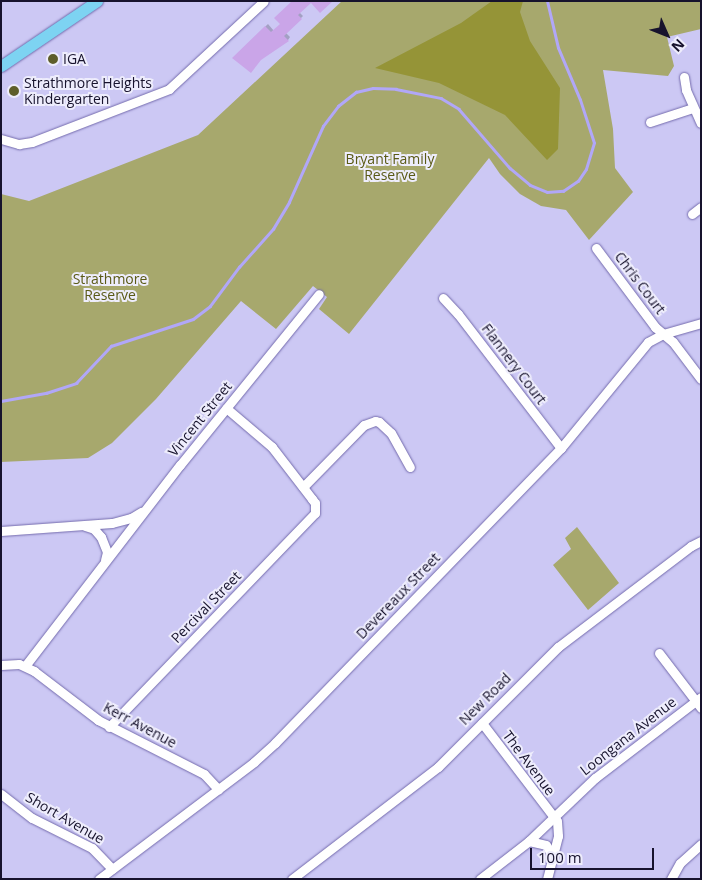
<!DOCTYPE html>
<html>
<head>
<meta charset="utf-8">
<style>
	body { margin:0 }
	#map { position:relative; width:702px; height:880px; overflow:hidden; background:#ccc8f4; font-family:"Open Sans",sans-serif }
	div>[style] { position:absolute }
	.green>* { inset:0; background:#a7a86d }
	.forest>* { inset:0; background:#959437 }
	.shadow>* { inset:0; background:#0003 }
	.stream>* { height:2.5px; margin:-1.25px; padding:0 1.25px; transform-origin:1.25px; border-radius:1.25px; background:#b1a7f8 }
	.building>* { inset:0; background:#caa5e8 }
	.roads { filter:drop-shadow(0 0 1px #746bad) drop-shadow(0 0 1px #746bad) }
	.minor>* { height:9px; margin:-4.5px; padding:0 4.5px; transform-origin:4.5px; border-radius:4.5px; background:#fff }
	.major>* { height:11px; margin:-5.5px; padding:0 5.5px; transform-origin:5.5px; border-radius:5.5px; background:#7dd3f2 }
	.dots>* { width:14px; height:14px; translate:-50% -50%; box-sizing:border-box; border:2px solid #eeedfc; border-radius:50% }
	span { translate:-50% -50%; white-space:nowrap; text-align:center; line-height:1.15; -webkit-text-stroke:4px #eeedfc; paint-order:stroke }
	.poi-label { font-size:14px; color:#17132d }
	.left { translate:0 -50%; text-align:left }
	.park-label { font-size:14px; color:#5a5a16 }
	.street-label { font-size:14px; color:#17132d }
	.frame { position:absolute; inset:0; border:2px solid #17132d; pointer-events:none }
	.north { position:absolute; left:642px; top:10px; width:50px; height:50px; -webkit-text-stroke:4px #eeedfc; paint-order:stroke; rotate:134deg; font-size:14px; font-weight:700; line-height:20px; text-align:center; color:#17132d }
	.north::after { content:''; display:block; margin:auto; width:18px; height:22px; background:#17132d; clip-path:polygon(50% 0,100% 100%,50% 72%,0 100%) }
	.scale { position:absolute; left:530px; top:848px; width:124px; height:22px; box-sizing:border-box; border:2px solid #17132d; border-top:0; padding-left:6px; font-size:15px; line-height:18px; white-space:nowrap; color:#17132d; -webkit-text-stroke:4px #eeedfc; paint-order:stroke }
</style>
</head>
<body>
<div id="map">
	<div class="green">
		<div style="clip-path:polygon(342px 1px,701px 1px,701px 29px,667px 37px,674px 66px,668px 76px,603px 70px,613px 129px,615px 168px,633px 192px,589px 240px,566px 210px,541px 206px,520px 194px,500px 174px,489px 158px,349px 334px,319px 309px,327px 297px,313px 286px,276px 329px,241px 301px,156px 399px,112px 443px,88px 458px,1px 462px,1px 194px,29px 201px,198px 135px)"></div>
		<div style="clip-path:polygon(577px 527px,619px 583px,588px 610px,553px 565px,571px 549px,565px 538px)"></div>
	</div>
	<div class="forest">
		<div style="clip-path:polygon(492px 1px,523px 1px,520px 12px,530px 41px,560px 88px,558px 149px,547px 160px,505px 115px,439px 83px,375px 68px,461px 23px)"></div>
	</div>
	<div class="shadow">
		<div style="clip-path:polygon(311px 2px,299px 12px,303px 16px,286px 33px,290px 37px,288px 40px,262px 58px,233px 58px,268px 24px,274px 31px)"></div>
	</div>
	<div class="stream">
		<div style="left:1px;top:401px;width:46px;rotate:-10.1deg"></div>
		<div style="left:46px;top:393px;width:32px;rotate:-18deg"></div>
		<div style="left:76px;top:383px;width:51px;rotate:-46.6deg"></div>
		<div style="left:111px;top:346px;width:86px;rotate:-18.2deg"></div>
		<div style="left:193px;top:319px;width:21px;rotate:-37deg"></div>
		<div style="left:210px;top:306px;width:49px;rotate:-53.4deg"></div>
		<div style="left:239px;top:267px;width:51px;rotate:-48.2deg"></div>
		<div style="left:273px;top:229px;width:31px;rotate:-59deg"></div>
		<div style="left:289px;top:202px;width:83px;rotate:-65.9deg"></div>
		<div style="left:323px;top:126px;width:25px;rotate:-53deg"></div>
		<div style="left:338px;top:106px;width:23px;rotate:-38deg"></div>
		<div style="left:356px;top:92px;width:17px;rotate:-13deg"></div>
		<div style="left:373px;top:88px;width:23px;rotate:2deg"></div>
		<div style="left:396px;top:89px;width:46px;rotate:11.3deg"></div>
		<div style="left:441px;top:98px;width:21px;rotate:31deg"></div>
		<div style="left:459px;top:109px;width:78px;rotate:49.2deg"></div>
		<div style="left:510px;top:168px;width:26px;rotate:40deg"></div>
		<div style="left:530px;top:185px;width:18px;rotate:22deg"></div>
		<div style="left:547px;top:192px;width:16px;rotate:-4deg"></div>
		<div style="left:563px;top:191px;width:18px;rotate:-34deg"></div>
		<div style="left:578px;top:181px;width:14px;rotate:-56deg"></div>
		<div style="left:586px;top:169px;width:27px;rotate:-73deg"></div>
		<div style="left:594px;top:143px;width:45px;rotate:-108deg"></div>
		<div style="left:580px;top:100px;width:56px;rotate:-112.9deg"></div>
		<div style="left:558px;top:48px;width:48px;rotate:-103.2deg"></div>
	</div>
	<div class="building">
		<div style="clip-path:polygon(292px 1px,333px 1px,320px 13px,311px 3px,298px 15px,302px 19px,284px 36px,289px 41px,261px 60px,251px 73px,232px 58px,265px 26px,271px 32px,280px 24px,274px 18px)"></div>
	</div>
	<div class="roads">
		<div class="minor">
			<div style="left:684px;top:77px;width:13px;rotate:81deg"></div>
			<div style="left:686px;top:90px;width:36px;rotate:66deg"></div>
			<div style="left:650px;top:122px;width:45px;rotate:-18deg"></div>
			<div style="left:1px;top:139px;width:19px;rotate:16deg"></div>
			<div style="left:19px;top:144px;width:13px;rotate:-9deg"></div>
			<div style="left:32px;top:142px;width:147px;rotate:-21.1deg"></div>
			<div style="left:169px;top:89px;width:129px;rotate:-42.8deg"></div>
			<div style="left:692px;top:214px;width:11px;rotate:-38deg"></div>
			<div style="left:596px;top:248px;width:99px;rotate:53.2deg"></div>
			<div style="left:655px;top:327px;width:23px;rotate:40deg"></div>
			<div style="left:673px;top:342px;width:46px;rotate:52.9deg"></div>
			<div style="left:443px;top:298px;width:22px;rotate:47deg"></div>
			<div style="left:458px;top:314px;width:169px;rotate:52.5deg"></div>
			<div style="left:303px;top:487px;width:87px;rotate:-45.5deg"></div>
			<div style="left:364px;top:425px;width:12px;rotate:-20deg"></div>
			<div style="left:375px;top:421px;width:4px;rotate:14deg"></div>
			<div style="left:379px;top:422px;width:16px;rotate:43deg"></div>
			<div style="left:391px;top:433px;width:39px;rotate:61deg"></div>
			<div style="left:85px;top:526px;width:9px;rotate:18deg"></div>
			<div style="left:94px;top:529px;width:11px;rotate:49deg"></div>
			<div style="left:101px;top:537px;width:16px;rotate:68deg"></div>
			<div style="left:107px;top:552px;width:8px;rotate:104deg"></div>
			<div style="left:1px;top:531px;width:111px;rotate:-4.1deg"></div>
			<div style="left:112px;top:523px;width:20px;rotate:-15deg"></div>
			<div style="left:131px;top:518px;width:12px;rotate:-31deg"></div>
			<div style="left:659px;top:653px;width:69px;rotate:52.6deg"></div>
			<div style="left:1px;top:665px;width:18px;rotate:-3deg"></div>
			<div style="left:19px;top:664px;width:17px;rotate:25deg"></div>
			<div style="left:34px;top:671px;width:81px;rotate:37.4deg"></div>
			<div style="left:98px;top:720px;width:119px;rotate:27deg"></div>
			<div style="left:204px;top:774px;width:21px;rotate:47deg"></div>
			<div style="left:25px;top:666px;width:254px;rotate:-52.4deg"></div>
			<div style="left:180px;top:465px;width:220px;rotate:-50.9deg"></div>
			<div style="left:482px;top:723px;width:123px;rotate:52.6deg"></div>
			<div style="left:557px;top:821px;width:15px;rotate:86deg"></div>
			<div style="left:558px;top:836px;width:44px;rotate:104.3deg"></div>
			<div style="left:109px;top:727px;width:297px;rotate:-46.1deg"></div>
			<div style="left:315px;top:513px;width:10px;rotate:-90deg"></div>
			<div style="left:315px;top:503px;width:5px;rotate:-127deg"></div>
			<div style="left:312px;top:499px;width:66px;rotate:-127.6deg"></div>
			<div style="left:272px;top:447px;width:60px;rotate:-139.7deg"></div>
			<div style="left:1px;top:794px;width:39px;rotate:38deg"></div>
			<div style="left:32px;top:818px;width:67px;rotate:26.6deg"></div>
			<div style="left:92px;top:848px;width:29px;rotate:46deg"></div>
			<div style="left:529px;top:841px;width:17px;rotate:13deg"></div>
			<div style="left:546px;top:845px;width:14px;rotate:60deg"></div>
			<div style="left:99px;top:879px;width:194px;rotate:-37deg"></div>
			<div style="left:254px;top:762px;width:28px;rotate:-42deg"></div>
			<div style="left:275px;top:743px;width:411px;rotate:-45.9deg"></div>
			<div style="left:561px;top:448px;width:137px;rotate:-50.6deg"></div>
			<div style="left:648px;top:342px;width:17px;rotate:-28deg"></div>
			<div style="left:663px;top:334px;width:40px;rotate:-16deg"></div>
			<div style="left:292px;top:879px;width:184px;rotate:-37.5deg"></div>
			<div style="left:438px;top:767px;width:170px;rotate:-45deg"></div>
			<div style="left:558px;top:647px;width:167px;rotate:-37.2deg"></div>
			<div style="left:691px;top:546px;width:11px;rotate:-27deg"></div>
			<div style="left:480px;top:879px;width:62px;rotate:-37.8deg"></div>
			<div style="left:529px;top:841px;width:91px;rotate:-43.7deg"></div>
			<div style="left:595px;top:778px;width:133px;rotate:-37.4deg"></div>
			<div style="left:671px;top:879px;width:18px;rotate:-61deg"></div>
			<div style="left:680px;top:863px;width:28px;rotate:-42deg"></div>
		</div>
		<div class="major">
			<div style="left:1px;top:66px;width:116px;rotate:-34.1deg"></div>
		</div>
	</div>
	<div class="dots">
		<div style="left:53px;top:59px;background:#5e5e2b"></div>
		<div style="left:14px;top:91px;background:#5e5e2b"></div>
	</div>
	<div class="poi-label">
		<span class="left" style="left:63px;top:59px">IGA</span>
		<span class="left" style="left:24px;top:91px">Strathmore Heights<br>Kindergarten</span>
	</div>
	<div class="park-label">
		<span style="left:390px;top:167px">Bryant Family<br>Reserve</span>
		<span style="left:110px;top:287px">Strathmore<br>Reserve</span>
	</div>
	<div class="street-label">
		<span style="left:640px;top:283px;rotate:53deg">Chris Court</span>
		<span style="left:514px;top:364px;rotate:53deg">Flannery Court</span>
		<span style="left:200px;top:419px;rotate:-51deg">Vincent Street</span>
		<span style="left:398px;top:596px;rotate:-46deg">Devereaux Street</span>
		<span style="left:206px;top:607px;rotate:-46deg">Percival Street</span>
		<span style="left:485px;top:699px;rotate:-45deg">New Road</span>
		<span style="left:140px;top:725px;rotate:28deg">Kerr Avenue</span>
		<span style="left:628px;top:736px;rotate:-38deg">Loongana Avenue</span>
		<span style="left:529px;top:763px;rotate:53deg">The Avenue</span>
		<span style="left:65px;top:818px;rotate:30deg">Short Avenue</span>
	</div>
	<div class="frame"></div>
	<div class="north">N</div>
	<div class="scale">100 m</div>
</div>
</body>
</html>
